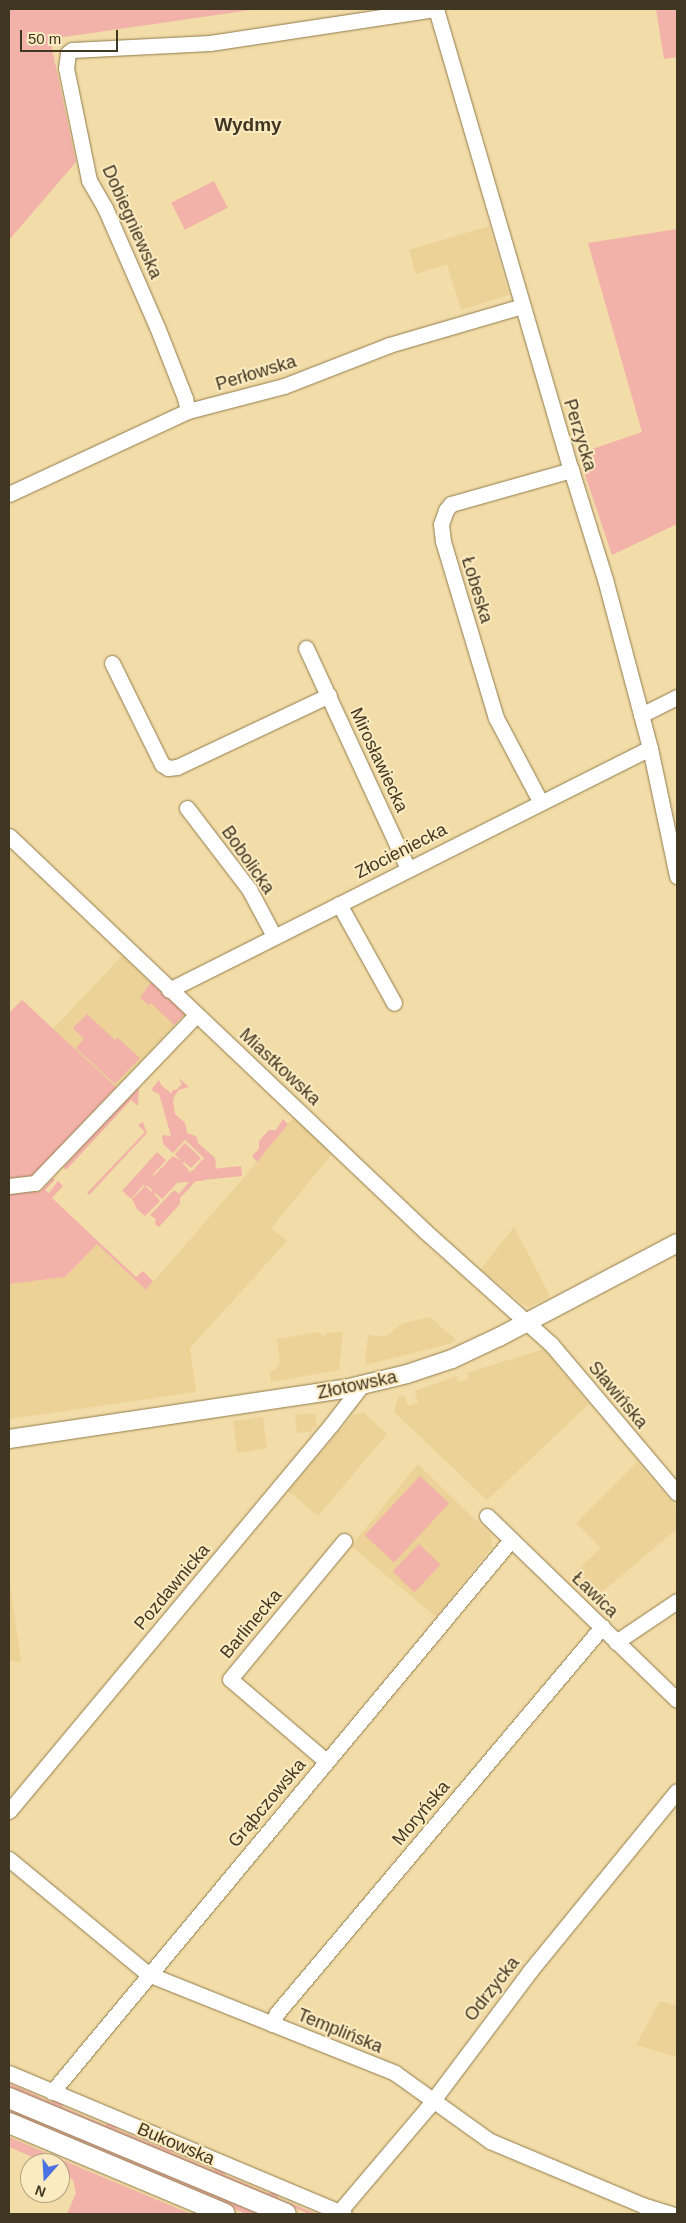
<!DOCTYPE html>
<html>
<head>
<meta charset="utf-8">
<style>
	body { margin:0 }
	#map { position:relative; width:686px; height:2223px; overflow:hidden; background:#f2dca8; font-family:Arial,sans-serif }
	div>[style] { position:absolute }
	.built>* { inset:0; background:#ecd297; transform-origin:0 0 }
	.green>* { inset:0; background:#f2b1a9; transform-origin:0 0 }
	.roads { filter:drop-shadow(0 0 1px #907b4b) drop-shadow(0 0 1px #907b4b) }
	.minor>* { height:15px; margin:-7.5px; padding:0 7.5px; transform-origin:7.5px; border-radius:7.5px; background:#fff }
	.tertiary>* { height:18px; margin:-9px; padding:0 9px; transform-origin:9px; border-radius:9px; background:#fff }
	.secondary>* { height:20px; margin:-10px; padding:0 10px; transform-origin:10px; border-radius:10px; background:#fff }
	span { translate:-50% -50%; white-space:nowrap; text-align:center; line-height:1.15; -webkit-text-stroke:4px #fceac0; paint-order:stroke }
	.street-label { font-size:18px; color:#403723 }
	.neighbourhood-label { font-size:19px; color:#403723; font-weight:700 }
	.frame { position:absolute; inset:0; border:10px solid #403723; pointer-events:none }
	.north { position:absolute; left:20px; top:2153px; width:50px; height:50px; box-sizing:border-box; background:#fceac0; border:1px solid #b1a281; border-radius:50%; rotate:199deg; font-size:14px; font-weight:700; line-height:20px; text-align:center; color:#403723 }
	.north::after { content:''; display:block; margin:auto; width:18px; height:22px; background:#4b71e4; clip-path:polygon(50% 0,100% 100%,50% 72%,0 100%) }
	.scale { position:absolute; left:20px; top:30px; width:98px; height:22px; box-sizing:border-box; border:2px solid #403723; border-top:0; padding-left:6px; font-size:15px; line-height:18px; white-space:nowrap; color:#403723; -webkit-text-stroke:4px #fceac0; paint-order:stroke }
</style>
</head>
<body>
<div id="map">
	<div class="built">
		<div style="clip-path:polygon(489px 226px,509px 295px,461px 310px,447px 264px,416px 274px,409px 250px)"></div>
		<div style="clip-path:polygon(122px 956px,185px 1014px,53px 1153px,9px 1013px,22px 1000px,53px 1029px)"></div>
		<div style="clip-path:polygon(295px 1118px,333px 1153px,271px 1228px,287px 1241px,190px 1348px,196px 1392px,10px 1419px,9px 1284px,65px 1277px,97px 1244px,146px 1290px,253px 1167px,286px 1125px)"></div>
		<div style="clip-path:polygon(514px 1227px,550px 1296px,529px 1307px,519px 1301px,481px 1269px)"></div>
		<div style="clip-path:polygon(430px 1317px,456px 1340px,449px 1344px,365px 1365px,368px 1335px,386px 1337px,401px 1324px)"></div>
		<div style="clip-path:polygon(319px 1332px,323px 1337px,328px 1333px,343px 1332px,339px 1370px,271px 1382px,270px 1371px,274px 1371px,280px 1363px,277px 1339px)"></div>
		<div style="clip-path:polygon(544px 1349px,589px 1404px,487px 1500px,394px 1412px,398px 1397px,404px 1395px,408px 1406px,418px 1403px,415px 1391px,457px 1376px,459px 1382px,468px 1379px,467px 1373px)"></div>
		<div style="clip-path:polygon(315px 1413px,317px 1427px,312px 1428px,313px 1431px,297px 1433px,295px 1415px)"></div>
		<div style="clip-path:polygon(364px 1413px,387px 1434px,318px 1516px,288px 1491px,353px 1415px)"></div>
		<div style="left:263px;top:1417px;width:32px;height:30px;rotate:83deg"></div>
		<div style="clip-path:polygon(637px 1462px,677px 1508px,677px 1529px,591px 1601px,568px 1579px,601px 1548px,576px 1523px)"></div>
		<div style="clip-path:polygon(418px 1464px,491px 1535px,492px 1547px,436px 1617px,351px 1546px)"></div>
		<div style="clip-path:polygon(9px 1575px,21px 1662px,9px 1661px)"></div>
		<div style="clip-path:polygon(660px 2001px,677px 2006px,677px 2057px,636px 2045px)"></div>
	</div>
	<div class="green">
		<div style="clip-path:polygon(9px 9px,257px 9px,50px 39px,76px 162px,9px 240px)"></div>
		<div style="clip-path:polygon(656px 9px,677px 9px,677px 57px,664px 59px)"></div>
		<div style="left:214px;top:181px;width:30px;height:48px;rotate:63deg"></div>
		<div style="clip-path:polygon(677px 229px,677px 524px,612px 555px,578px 454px,642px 432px,588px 243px)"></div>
		<div style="clip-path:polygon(151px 982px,185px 1014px,174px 1025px,151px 1003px,149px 1005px,140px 998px)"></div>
		<div style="clip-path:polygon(22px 1000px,116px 1087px,32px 1176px,9px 1178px,9px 1013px)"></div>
		<div style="clip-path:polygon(87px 1014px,115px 1040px,118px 1038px,140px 1058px,115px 1084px,76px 1048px,84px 1039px,73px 1028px)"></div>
		<div style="clip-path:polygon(179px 1078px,189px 1087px,179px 1090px,175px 1095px,173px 1101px,175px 1114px,185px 1123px,187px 1133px,196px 1136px,198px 1143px,215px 1158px,216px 1167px,202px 1181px,196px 1181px,180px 1198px,180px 1204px,159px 1227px,155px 1224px,156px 1219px,150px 1215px,174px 1190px,179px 1194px,189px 1182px,185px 1179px,204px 1158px,185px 1140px,173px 1153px,164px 1145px,162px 1138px,163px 1135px,171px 1136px,159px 1094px,151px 1090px,159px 1080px,161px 1085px,172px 1094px,172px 1090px,176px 1090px,182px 1084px)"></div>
		<div style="clip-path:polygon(139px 1087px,138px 1106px,131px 1100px,66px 1170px,63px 1167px)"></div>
		<div style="clip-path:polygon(283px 1119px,288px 1124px,257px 1162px,252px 1156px,259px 1149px,259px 1141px,269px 1130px,276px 1130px)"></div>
		<div style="clip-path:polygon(143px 1122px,147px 1133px,89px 1195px,87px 1193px,145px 1132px,138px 1125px)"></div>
		<div style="clip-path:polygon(185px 1143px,201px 1158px,191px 1168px,184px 1162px,182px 1163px,189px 1170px,162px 1199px,155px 1193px,154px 1194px,160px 1201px,145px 1216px,137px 1209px,132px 1199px,145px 1186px,152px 1192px,153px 1191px,146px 1184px,173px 1156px,181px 1161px,175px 1154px)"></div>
		<div style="left:157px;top:1152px;width:12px;height:52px;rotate:42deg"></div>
		<div style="left:241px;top:1166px;width:10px;height:99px;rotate:84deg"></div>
		<div style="clip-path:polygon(53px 1178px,55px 1180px,45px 1190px,49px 1193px,58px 1181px,63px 1186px,52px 1198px,136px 1277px,143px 1271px,153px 1281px,146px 1290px,97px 1244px,65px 1277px,9px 1284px,9px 1194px,41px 1191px)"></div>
		<div style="left:420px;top:1476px;width:40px;height:81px;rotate:43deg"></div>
		<div style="left:419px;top:1544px;width:30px;height:38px;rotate:44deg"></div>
		<div style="clip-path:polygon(9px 2083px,51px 2102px,58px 2099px,61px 2101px,63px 2107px,105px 2125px,111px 2122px,115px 2123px,116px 2129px,159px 2147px,165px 2145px,169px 2146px,171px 2152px,213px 2170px,219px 2167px,223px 2169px,225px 2175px,267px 2193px,277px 2192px,278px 2198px,317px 2214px,309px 2214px,9px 2089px)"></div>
		<div style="clip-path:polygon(9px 2108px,263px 2214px,246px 2214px,9px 2114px)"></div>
		<div style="clip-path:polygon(9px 2137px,88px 2171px,191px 2214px,67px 2214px,76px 2193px,73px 2180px,60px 2169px,60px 2163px,46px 2163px,9px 2147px)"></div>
	</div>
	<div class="roads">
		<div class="minor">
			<div style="left:188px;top:411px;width:13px;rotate:-103deg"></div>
			<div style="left:185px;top:398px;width:76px;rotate:-111.5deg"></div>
			<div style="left:157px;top:327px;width:130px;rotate:-113.6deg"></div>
			<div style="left:105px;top:208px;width:32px;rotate:-120deg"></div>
			<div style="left:89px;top:180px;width:114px;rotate:-101.6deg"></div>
			<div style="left:66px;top:68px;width:15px;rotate:-82deg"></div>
			<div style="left:68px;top:53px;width:5px;rotate:-37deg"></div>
			<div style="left:72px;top:50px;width:138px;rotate:-2.9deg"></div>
			<div style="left:210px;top:43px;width:229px;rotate:-8.6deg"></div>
			<div style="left:436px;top:9px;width:480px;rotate:73.7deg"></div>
			<div style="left:571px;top:470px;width:114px;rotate:72.7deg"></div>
			<div style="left:605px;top:579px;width:175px;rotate:75.1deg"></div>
			<div style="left:650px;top:748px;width:131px;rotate:78.1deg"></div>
			<div style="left:9px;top:494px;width:197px;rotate:-24.9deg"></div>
			<div style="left:188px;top:411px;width:99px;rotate:-14.6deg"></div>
			<div style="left:284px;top:386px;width:113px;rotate:-21.3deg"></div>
			<div style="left:389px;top:345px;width:139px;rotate:-16.3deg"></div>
			<div style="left:306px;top:648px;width:243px;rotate:65.2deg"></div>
			<div style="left:112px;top:663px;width:113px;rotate:63.7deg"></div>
			<div style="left:162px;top:764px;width:7px;rotate:34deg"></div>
			<div style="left:168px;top:768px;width:9px;rotate:-6deg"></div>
			<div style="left:177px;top:767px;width:168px;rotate:-25.3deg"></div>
			<div style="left:641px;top:715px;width:40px;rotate:-26.6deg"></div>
			<div style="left:540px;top:801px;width:94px;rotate:-117.9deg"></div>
			<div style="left:496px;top:718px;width:185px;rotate:-106.7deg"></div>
			<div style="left:443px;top:541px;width:17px;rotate:-97deg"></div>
			<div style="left:441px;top:524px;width:15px;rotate:-70deg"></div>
			<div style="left:446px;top:510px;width:8px;rotate:-50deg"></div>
			<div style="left:451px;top:504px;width:125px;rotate:-15.8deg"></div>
			<div style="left:187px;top:808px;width:102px;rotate:52.6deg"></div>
			<div style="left:249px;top:889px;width:53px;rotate:62deg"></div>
			<div style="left:9px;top:836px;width:575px;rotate:43.52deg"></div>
			<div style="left:426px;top:1232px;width:168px;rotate:41.9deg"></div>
			<div style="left:551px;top:1344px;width:195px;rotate:49.8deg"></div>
			<div style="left:339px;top:904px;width:113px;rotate:60.9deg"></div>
			<div style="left:169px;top:990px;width:538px;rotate:-26.71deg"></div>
			<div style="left:9px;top:1186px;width:26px;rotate:-7deg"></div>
			<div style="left:35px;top:1183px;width:233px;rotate:-46.2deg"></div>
			<div style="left:487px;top:1516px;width:264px;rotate:44.1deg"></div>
			<div style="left:616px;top:1642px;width:73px;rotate:-33.9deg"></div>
			<div style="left:326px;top:1761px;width:126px;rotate:-139.5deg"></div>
			<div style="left:230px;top:1679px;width:179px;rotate:-50.4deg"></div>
			<div style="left:9px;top:1811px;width:503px;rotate:-50.17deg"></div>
			<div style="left:331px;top:1425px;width:49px;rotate:-52.4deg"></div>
			<div style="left:9px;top:1859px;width:180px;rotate:39.6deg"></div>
			<div style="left:148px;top:1974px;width:266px;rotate:21.8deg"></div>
			<div style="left:395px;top:2073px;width:117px;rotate:35.6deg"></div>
			<div style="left:490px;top:2141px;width:165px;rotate:22.8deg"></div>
			<div style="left:642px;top:2205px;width:31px;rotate:17deg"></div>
			<div style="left:272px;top:2024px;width:12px;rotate:-66deg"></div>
			<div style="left:277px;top:2013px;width:505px;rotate:-49.9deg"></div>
			<div style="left:9px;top:2073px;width:363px;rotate:22.8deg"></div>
			<div style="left:52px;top:2092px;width:718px;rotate:-50.26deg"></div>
			<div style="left:339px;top:2212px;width:138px;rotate:-49.7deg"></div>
			<div style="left:428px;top:2107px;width:170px;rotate:-53.1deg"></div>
			<div style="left:530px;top:1971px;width:232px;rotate:-50.8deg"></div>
		</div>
		<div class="tertiary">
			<div style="left:9px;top:1439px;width:340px;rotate:-8.5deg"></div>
			<div style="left:345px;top:1389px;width:64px;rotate:-13.6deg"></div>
			<div style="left:407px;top:1374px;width:47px;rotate:-18.4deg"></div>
			<div style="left:452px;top:1359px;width:52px;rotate:-25.1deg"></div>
			<div style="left:499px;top:1337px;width:201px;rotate:-27.8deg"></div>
		</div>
		<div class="secondary">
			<div style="left:9px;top:2098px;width:300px;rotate:22.7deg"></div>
			<div style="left:9px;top:2123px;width:234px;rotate:22.8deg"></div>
		</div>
	</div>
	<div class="street-label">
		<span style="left:132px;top:222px;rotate:66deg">Dobiegniewska</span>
		<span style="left:256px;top:373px;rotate:-17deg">Perłowska</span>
		<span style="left:580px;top:435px;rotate:73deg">Perzycka</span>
		<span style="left:477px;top:590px;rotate:73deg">Łobeska</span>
		<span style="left:379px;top:760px;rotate:65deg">Mirosławiecka</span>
		<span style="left:401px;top:851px;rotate:-27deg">Złocieniecka</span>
		<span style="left:248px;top:860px;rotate:55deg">Bobolicka</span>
		<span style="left:280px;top:1067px;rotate:43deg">Miastkowska</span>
		<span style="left:357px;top:1385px;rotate:-12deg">Złotowska</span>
		<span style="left:618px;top:1395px;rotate:50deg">Sławińska</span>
		<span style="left:172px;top:1587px;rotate:-50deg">Pozdawnicka</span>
		<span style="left:595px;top:1595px;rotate:44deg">Ławica</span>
		<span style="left:251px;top:1624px;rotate:-50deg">Barlinecka</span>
		<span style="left:267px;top:1803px;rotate:-50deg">Grąbczowska</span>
		<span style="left:421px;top:1813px;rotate:-50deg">Moryńska</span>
		<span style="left:492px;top:1989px;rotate:-52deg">Odrzycka</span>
		<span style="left:340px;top:2031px;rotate:22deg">Templińska</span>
		<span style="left:176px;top:2144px;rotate:23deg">Bukowska</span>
	</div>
	<div class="neighbourhood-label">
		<span style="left:248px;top:125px">Wydmy</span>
	</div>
	<div class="frame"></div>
	<div class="north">N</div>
	<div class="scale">50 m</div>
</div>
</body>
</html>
